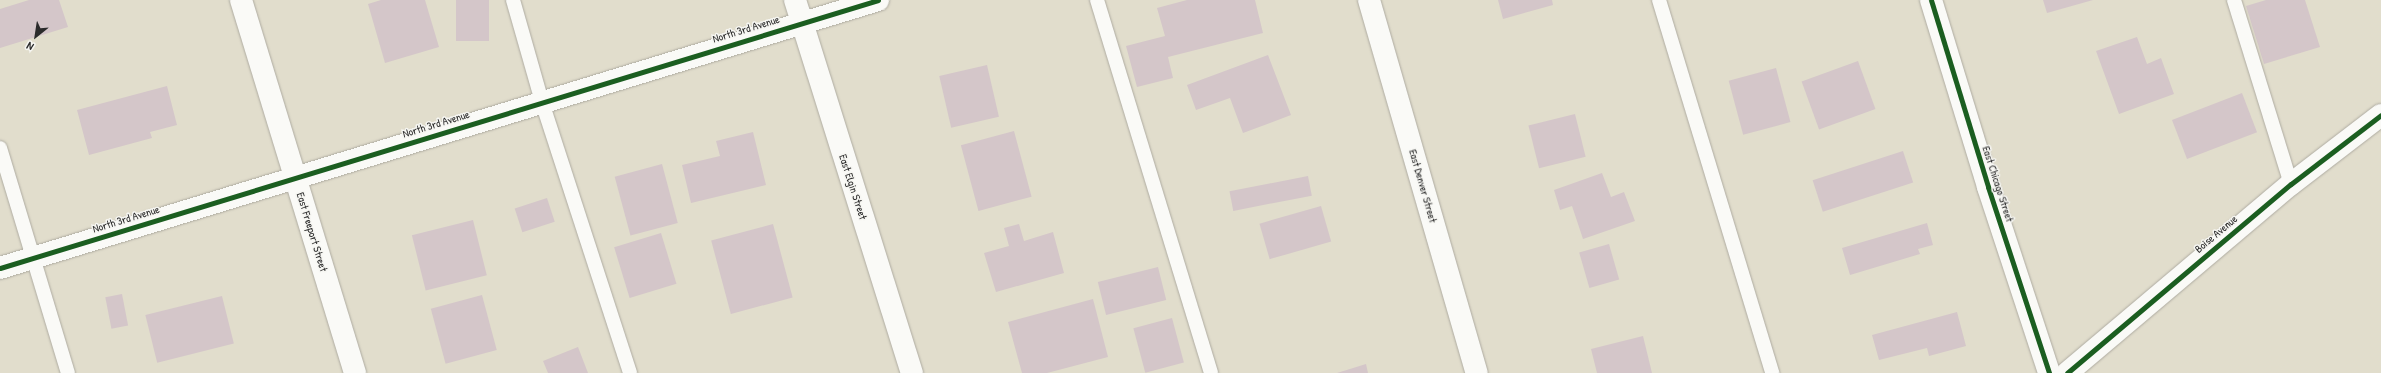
<!DOCTYPE html>
<html>
<head>
<meta charset="utf-8">
<style>
	body { margin:0 }
	#map { position:relative; width:2381px; height:373px; overflow:hidden; background:#e1ddcc; font-family:"Patrick Hand",sans-serif }
	div>[style] { position:absolute }
	.building>* { inset:0; background:#d4c6c9; transform-origin:0 0 }
	.roads { filter:drop-shadow(0 0 1px #aeaba1) drop-shadow(0 0 1px #aeaba1) }
	.service>* { height:14px; margin:-7px; padding:0 7px; transform-origin:7px; border-radius:7px; background:#fafaf7 }
	.minor>* { height:22px; margin:-11px; padding:0 11px; transform-origin:11px; border-radius:11px; background:#fafaf7 }
	.tertiary>* { height:22px; margin:-11px; padding:0 11px; transform-origin:11px; border-radius:11px; background:#fafaf7 }
	.cycleway>* { height:5px; margin:-2.5px; padding:0 2.5px; transform-origin:2.5px; border-radius:2.5px; background:#1b5e20 }
	span { translate:-50% -50%; white-space:nowrap; text-align:center; line-height:1.15; -webkit-text-stroke:3px #f6f6f2; paint-order:stroke }
	.street-label { font-size:11px; color:#2b2b2b }
	.north { position:absolute; left:16px; top:16px; width:40px; height:40px; -webkit-text-stroke:3px #f6f6f2; paint-order:stroke; rotate:210deg; font-size:11px; font-weight:700; line-height:16px; text-align:center; color:#2b2b2b }
	.north::after { content:''; display:block; margin:auto; width:14px; height:18px; background:#2b2b2b; clip-path:polygon(50% 0,100% 100%,50% 72%,0 100%) }
</style>
</head>
<body>
<div id="map">
	<div class="building">
		<div style="clip-path:polygon(29px 0,59px 0,68px 27px,0 48px,0 9px)"></div>
		<div style="clip-path:polygon(381px 0,425px 0,439px 47px,385px 63px,368px 4px)"></div>
		<div style="left:456px;top:0;width:33px;height:41px"></div>
		<div style="clip-path:polygon(1187px 0,1255px 0,1263px 33px,1168px 57px,1173px 78px,1137px 87px,1126px 46px,1165px 36px,1157px 8px)"></div>
		<div style="clip-path:polygon(1498px 0,1552px 0,1553px 5px,1503px 19px)"></div>
		<div style="clip-path:polygon(2043px 0,2093px 0,2047px 13px)"></div>
		<div style="clip-path:polygon(2266px 0,2305px 0,2320px 47px,2264px 64px,2246px 6px)"></div>
		<div style="clip-path:polygon(2137px 37px,2147px 64px,2161px 58px,2174px 94px,2119px 114px,2096px 51px)"></div>
		<div style="clip-path:polygon(1268px 55px,1291px 115px,1243px 133px,1230px 98px,1196px 110px,1187px 85px)"></div>
		<div style="left:1858px;top:61px;width:51px;height:60px;rotate:70deg"></div>
		<div style="left:987px;top:65px;width:53px;height:49px;rotate:77deg"></div>
		<div style="left:1776px;top:68px;width:56px;height:49px;rotate:75deg"></div>
		<div style="clip-path:polygon(167px 86px,177px 125px,150px 132px,152px 138px,89px 155px,77px 110px)"></div>
		<div style="left:2242px;top:93px;width:42px;height:75px;rotate:69deg"></div>
		<div style="left:1575px;top:114px;width:44px;height:48px;rotate:76deg"></div>
		<div style="left:1014px;top:131px;width:68px;height:55px;rotate:75deg"></div>
		<div style="clip-path:polygon(753px 132px,766px 185px,691px 203px,682px 165px,720px 156px,716px 141px)"></div>
		<div style="left:1903px;top:151px;width:33px;height:95px;rotate:72deg"></div>
		<div style="left:662px;top:164px;width:61px;height:49px;rotate:75deg"></div>
		<div style="clip-path:polygon(1602px 173px,1611px 197px,1624px 192px,1635px 221px,1583px 239px,1572px 206px,1560px 210px,1554px 190px)"></div>
		<div style="left:1308px;top:176px;width:20px;height:80px;rotate:79deg"></div>
		<div style="left:547px;top:198px;width:25px;height:34px;rotate:72deg"></div>
		<div style="left:1321px;top:206px;width:37px;height:64px;rotate:74deg"></div>
		<div style="left:473px;top:220px;width:57px;height:63px;rotate:76deg"></div>
		<div style="clip-path:polygon(1927px 223px,1933px 245px,1918px 249px,1920px 254px,1850px 275px,1842px 248px)"></div>
		<div style="left:773px;top:224px;width:76px;height:64px;rotate:75deg"></div>
		<div style="clip-path:polygon(1019px 224px,1024px 241px,1053px 232px,1064px 273px,996px 292px,984px 253px,1009px 246px,1004px 228px)"></div>
		<div style="left:661px;top:233px;width:53px;height:49px;rotate:73deg"></div>
		<div style="left:1609px;top:244px;width:37px;height:31px;rotate:74deg"></div>
		<div style="left:1158px;top:267px;width:34px;height:62px;rotate:76deg"></div>
		<div style="left:122px;top:294px;width:32px;height:17px;rotate:79deg"></div>
		<div style="left:482px;top:295px;width:57px;height:53px;rotate:75deg"></div>
		<div style="left:222px;top:296px;width:49px;height:79px;rotate:76deg"></div>
		<div style="clip-path:polygon(1093px 299px,1108px 357px,1047px 373px,1022px 373px,1008px 322px)"></div>
		<div style="clip-path:polygon(1957px 312px,1966px 346px,1929px 356px,1927px 348px,1879px 360px,1872px 335px)"></div>
		<div style="left:1172px;top:318px;width:46px;height:40px;rotate:75deg"></div>
		<div style="clip-path:polygon(1643px 336px,1652px 373px,1597px 373px,1591px 349px)"></div>
		<div style="clip-path:polygon(578px 347px,588px 373px,548px 373px,543px 361px)"></div>
		<div style="clip-path:polygon(1366px 364px,1368px 373px,1337px 373px)"></div>
	</div>
	<div class="roads">
		<div class="service">
			<div style="left:513px;top:0;width:106px;rotate:74.1deg"></div>
			<div style="left:542px;top:102px;width:285px;rotate:72deg"></div>
			<div style="left:1097px;top:0;width:390px;rotate:73deg"></div>
			<div style="left:1659px;top:0;width:390px;rotate:73.1deg"></div>
			<div style="left:2234px;top:0;width:193px;rotate:72.8deg"></div>
			<div style="left:0;top:148px;width:235px;rotate:73.2deg"></div>
		</div>
		<div class="minor">
			<div style="left:241px;top:0;width:390px;rotate:73deg"></div>
			<div style="left:795px;top:0;width:391px;rotate:72.6deg"></div>
			<div style="left:1369px;top:0;width:388px;rotate:73.9deg"></div>
			<div style="left:0;top:268px;width:918px;rotate:-16.97deg"></div>
			<div style="left:2067px;top:373px;width:293px;rotate:-40.2deg"></div>
			<div style="left:2291px;top:184px;width:113px;rotate:-37.5deg"></div>
		</div>
		<div class="tertiary">
			<div style="left:1931px;top:0;width:195px;rotate:73deg"></div>
			<div style="left:1988px;top:187px;width:196px;rotate:71.8deg"></div>
		</div>
	</div>
	<div class="cycleway">
		<div style="left:1931px;top:0;width:195px;rotate:73deg"></div>
		<div style="left:1988px;top:187px;width:196px;rotate:71.8deg"></div>
		<div style="left:0;top:268px;width:918px;rotate:-16.97deg"></div>
		<div style="left:2067px;top:373px;width:293px;rotate:-40.2deg"></div>
		<div style="left:2291px;top:184px;width:113px;rotate:-37.5deg"></div>
	</div>
	<div class="street-label">
		<span style="left:746px;top:29px;rotate:-17deg">North 3rd Avenue</span>
		<span style="left:436px;top:124px;rotate:-17deg">North 3rd Avenue</span>
		<span style="left:1998px;top:184px;rotate:72deg">East Chicago Street</span>
		<span style="left:1423px;top:186px;rotate:74deg">East Denver Street</span>
		<span style="left:853px;top:187px;rotate:72deg">East Elgin Street</span>
		<span style="left:126px;top:219px;rotate:-17deg">North 3rd Avenue</span>
		<span style="left:312px;top:232px;rotate:73deg">East Freeport Street</span>
		<span style="left:2216px;top:234px;rotate:-40deg">Boise Avenue</span>
	</div>
	<div class="north">N</div>
</div>
</body>
</html>
